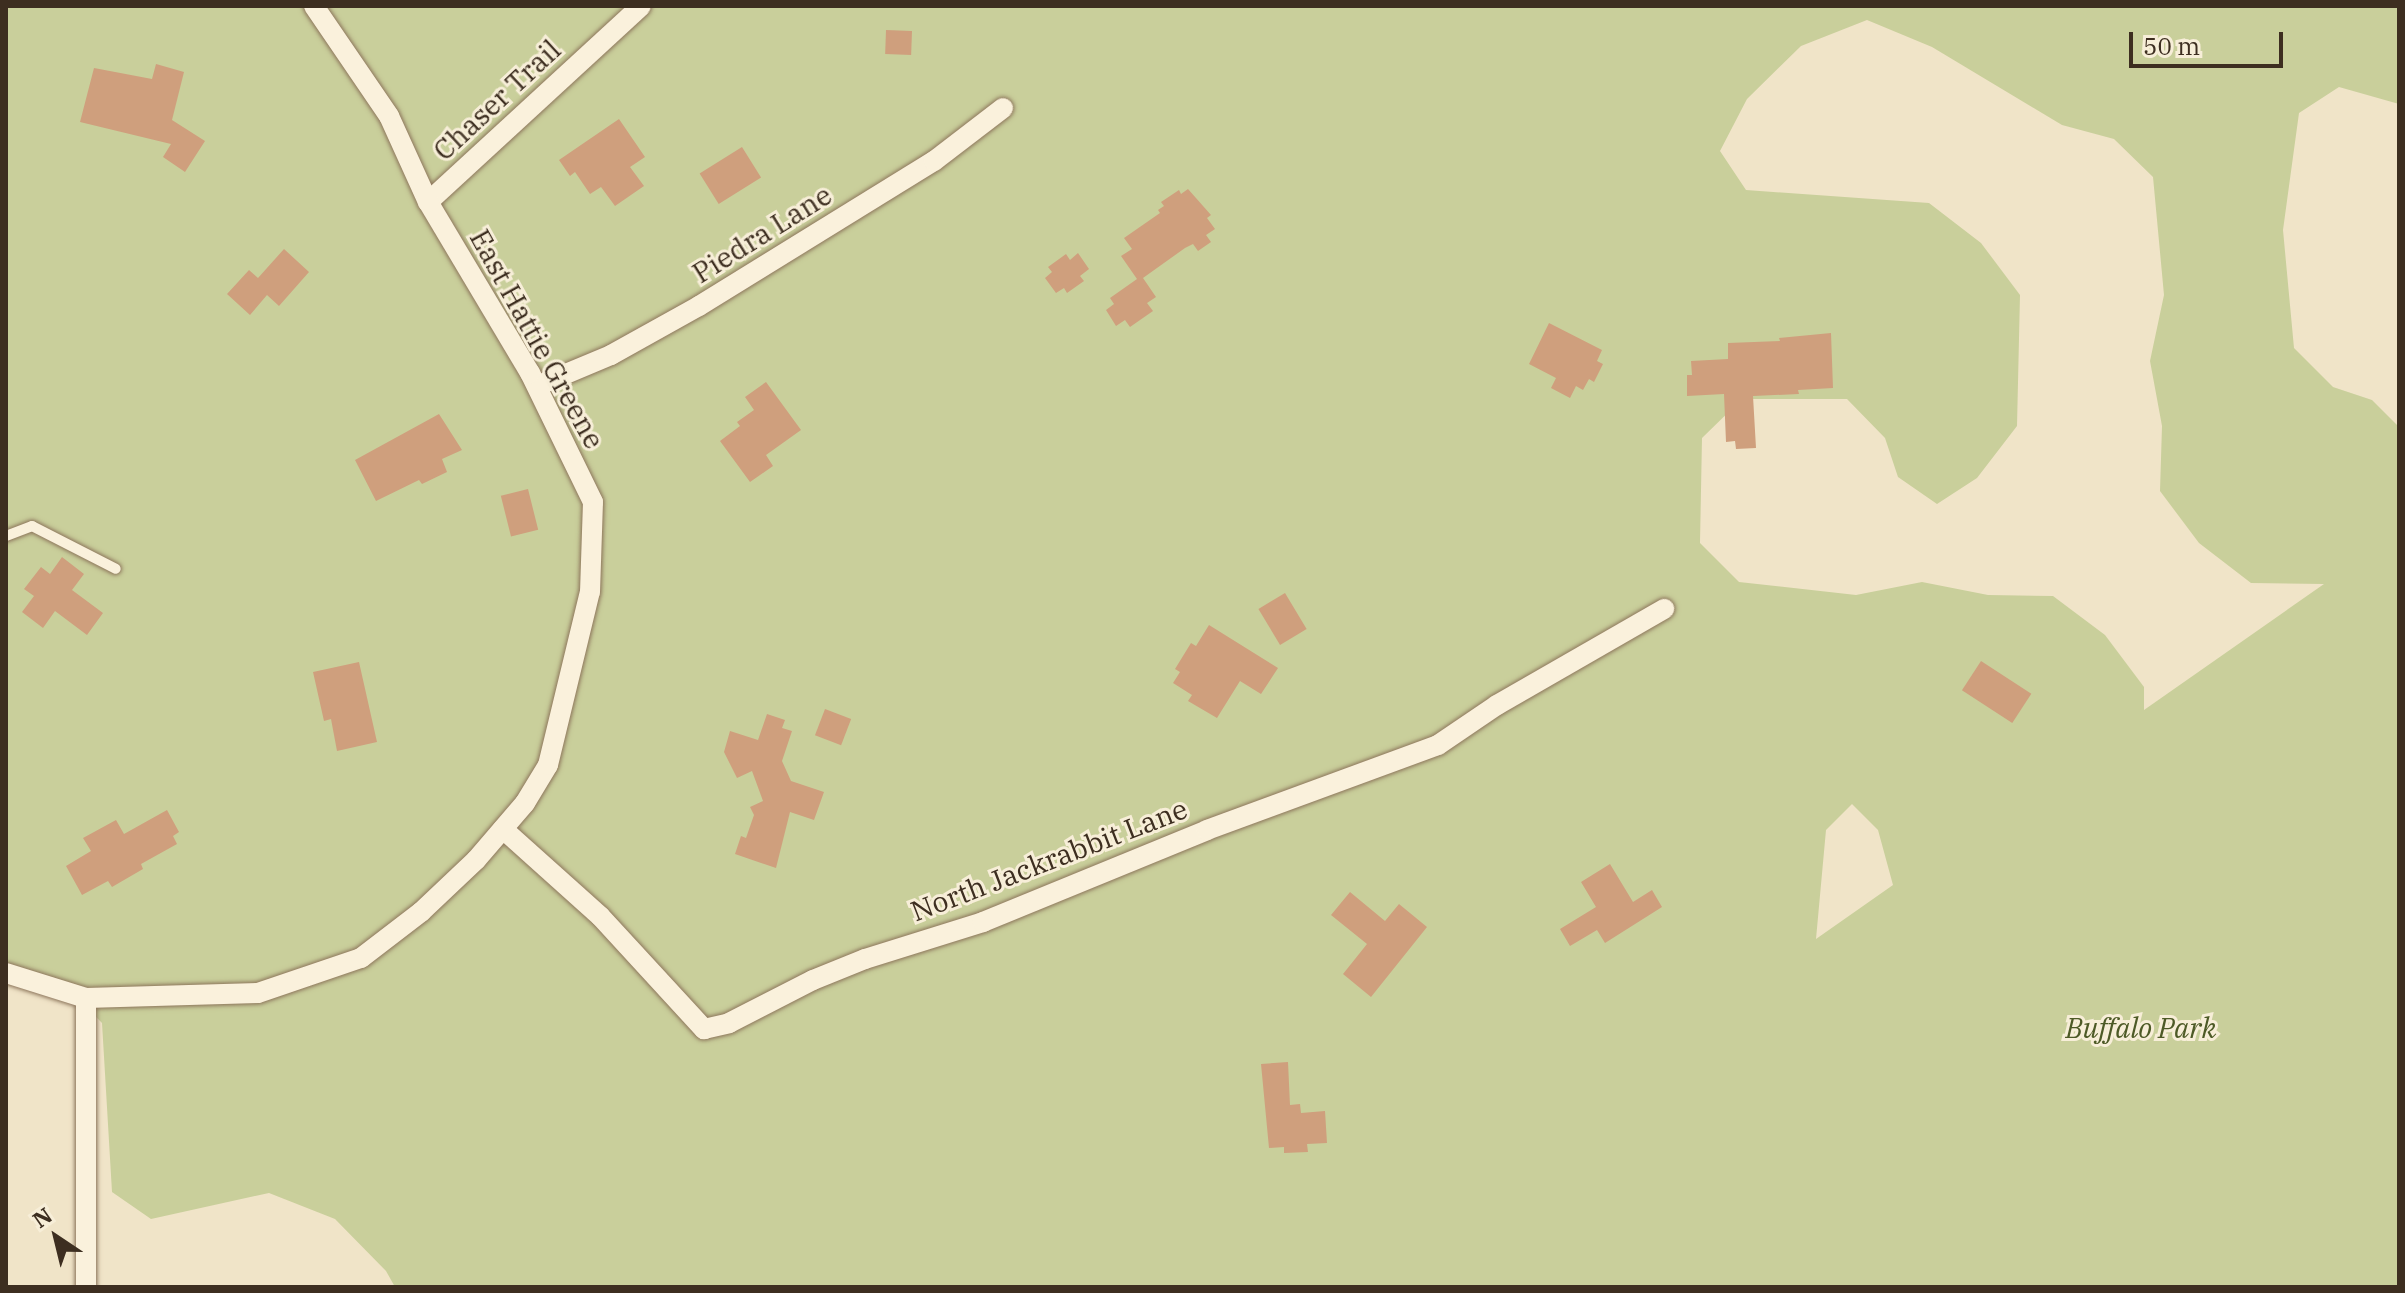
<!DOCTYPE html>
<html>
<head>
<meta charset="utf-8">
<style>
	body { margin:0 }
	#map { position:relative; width:2405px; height:1293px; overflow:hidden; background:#f0e4c8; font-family:"IBM Plex Serif",serif }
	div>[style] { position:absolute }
	.green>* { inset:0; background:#c9cf9b }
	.building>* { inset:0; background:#cf9f7d; transform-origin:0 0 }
	.roads { filter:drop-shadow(0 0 2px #8d765c) drop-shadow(0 0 2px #8d765c) }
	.lane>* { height:10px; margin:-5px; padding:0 5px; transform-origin:5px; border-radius:5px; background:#faf1dc }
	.street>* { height:20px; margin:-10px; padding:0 10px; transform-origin:10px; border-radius:10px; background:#faf1dc }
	span { translate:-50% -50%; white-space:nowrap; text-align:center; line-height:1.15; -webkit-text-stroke:6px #f7eed8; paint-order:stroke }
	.street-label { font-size:28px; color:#3d2e20 }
	.park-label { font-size:28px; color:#4d5a26; font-style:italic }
	.frame { position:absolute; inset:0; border:8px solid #3d2e20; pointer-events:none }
	.north { position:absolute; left:16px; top:1197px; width:80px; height:80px; -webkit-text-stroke:6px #f7eed8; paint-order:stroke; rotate:325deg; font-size:22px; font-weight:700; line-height:32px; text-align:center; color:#3d2e20 }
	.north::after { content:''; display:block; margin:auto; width:28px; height:36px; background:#3d2e20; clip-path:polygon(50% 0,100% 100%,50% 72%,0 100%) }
	.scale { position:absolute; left:2129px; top:32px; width:154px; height:36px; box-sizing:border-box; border:4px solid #3d2e20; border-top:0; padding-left:10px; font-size:24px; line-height:28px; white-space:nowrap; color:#3d2e20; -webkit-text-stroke:6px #f7eed8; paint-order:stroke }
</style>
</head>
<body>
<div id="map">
	<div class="green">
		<div style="clip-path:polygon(evenodd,6px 6px,2399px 6px,2399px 104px,2339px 87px,2299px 113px,2283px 230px,2294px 348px,2333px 387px,2372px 400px,2399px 427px,2399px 1287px,395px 1287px,386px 1271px,335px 1219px,269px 1193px,151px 1219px,112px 1192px,102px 1023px,63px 983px,6px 977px,6px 6px,1867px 20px,1932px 47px,2062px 125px,2114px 139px,2153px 177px,2164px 295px,2150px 361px,2162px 426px,2160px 491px,2199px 543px,2251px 583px,2324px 584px,2144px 710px,2144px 687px,2105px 635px,2053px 596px,1988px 595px,1922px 582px,1856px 595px,1739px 582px,1700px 543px,1702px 438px,1742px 399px,1847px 399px,1885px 438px,1898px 477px,1937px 504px,1977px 478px,2017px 426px,2020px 295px,1981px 243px,1929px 203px,1746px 190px,1720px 151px,1747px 99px,1801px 46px,1867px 20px,6px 6px,1852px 804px,1878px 830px,1893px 885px,1816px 939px,1826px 830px,1852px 804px)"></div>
	</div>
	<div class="building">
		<div style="left:886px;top:30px;width:26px;height:24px;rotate:2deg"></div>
		<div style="clip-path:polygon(156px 64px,184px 72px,172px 120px,205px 141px,185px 172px,163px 157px,171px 144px,80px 122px,94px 68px,152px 79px)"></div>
		<div style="clip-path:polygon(619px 119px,645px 157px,630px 167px,644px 186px,615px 206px,601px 187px,590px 194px,575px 172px,570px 176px,559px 160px)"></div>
		<div style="left:742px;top:147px;width:36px;height:50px;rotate:58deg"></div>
		<div style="clip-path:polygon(1188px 189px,1211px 215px,1207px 218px,1215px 229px,1206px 235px,1211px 242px,1198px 251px,1193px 244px,1185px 248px,1143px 278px,1156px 297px,1147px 303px,1153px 311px,1130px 327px,1125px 320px,1116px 326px,1106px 310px,1114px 304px,1110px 298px,1137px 279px,1121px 256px,1132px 249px,1124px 238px,1160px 213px,1158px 210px,1164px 206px,1161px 202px,1179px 190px,1181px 194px)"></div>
		<div style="clip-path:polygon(284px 249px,309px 272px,279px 306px,267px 295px,250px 315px,227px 294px,249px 270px,258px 278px)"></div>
		<div style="clip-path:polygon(1078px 253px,1089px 269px,1080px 276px,1084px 281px,1067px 293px,1064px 288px,1056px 293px,1045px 278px,1052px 272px,1048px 267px,1066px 254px,1070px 260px)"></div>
		<div style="clip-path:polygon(1549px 323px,1602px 350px,1597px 361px,1603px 364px,1594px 382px,1589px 379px,1583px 390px,1576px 386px,1570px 398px,1551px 388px,1556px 378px,1529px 364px)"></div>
		<div style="clip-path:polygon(1831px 333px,1833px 388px,1798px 390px,1799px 394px,1753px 396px,1756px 448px,1736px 449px,1735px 441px,1726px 442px,1724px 394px,1687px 396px,1687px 375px,1692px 375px,1691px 361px,1728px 359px,1728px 343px,1780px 341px,1779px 338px)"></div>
		<div style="clip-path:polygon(766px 382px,801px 430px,766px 455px,773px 466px,750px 482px,720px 441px,740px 426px,737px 422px,754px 410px,745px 397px)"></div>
		<div style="clip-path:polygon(439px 414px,462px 450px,442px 459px,447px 472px,422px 484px,419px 480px,376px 501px,355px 460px)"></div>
		<div style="left:528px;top:489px;width:42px;height:28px;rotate:76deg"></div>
		<div style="clip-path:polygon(62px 557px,84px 574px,72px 590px,103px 613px,87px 635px,55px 611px,43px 628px,22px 612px,34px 596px,24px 589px,41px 567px,50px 574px)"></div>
		<div style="left:1285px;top:593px;width:42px;height:31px;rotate:59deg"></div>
		<div style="clip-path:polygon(1209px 625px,1278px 668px,1261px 694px,1240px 681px,1217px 718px,1188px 701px,1192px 695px,1173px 683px,1180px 672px,1175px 669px,1191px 643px,1196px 646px)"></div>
		<div style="left:1981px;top:661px;width:60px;height:35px;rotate:33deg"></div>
		<div style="clip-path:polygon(359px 662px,377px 742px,337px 751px,331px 719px,324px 721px,313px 672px)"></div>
		<div style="left:825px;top:709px;width:28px;height:28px;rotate:21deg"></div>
		<div style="clip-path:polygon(767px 714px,785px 720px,782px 728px,792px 731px,782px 761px,791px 781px,824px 792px,814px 820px,790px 812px,776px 868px,735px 854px,741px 836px,746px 838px,754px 815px,750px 807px,763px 801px,752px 771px,737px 778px,724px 752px,730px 731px,758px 740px)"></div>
		<div style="clip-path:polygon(167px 810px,179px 832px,173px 836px,177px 844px,141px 864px,143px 869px,112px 887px,108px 881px,82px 895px,66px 866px,91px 851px,83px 838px,116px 820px,124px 834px)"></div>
		<div style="clip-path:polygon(1610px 864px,1633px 902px,1652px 890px,1662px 907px,1605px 943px,1597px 930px,1570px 946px,1560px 929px,1596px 907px,1581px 882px)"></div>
		<div style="clip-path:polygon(1350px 892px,1385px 921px,1399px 904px,1427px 927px,1371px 997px,1343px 974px,1367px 944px,1331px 915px)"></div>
		<div style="clip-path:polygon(1288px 1062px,1290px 1105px,1300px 1104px,1301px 1113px,1325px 1111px,1327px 1143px,1307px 1144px,1308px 1152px,1284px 1153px,1284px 1147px,1269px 1148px,1261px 1064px)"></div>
	</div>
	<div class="roads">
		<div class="lane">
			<div style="left:6px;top:536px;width:28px;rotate:-21deg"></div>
			<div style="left:32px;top:526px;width:94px;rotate:27.1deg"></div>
		</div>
		<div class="street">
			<div style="left:428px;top:202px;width:289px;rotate:-42.6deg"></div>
			<div style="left:537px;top:386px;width:80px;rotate:-22.7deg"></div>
			<div style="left:611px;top:355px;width:101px;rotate:-29.1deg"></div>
			<div style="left:699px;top:306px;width:276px;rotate:-31.7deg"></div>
			<div style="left:934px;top:161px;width:87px;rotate:-37.5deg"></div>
			<div style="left:503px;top:829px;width:130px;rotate:41.9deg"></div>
			<div style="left:600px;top:916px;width:154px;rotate:47.4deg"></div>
			<div style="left:704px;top:1029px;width:26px;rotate:-13deg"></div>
			<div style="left:729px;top:1023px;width:94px;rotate:-27.1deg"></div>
			<div style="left:813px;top:980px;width:56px;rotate:-22deg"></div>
			<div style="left:865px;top:959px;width:124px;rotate:-17.4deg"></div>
			<div style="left:983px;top:922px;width:242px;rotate:-22.3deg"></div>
			<div style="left:1207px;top:830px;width:246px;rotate:-20.2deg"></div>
			<div style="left:1438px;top:745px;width:71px;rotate:-34.1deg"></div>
			<div style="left:1497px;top:705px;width:193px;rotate:-29.9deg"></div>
			<div style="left:6px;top:973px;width:84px;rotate:17.4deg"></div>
			<div style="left:86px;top:998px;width:172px;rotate:-1.7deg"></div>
			<div style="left:258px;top:993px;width:109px;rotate:-18.8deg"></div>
			<div style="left:361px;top:958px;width:76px;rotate:-37.5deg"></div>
			<div style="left:421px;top:912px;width:76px;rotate:-43.4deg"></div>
			<div style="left:476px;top:860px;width:75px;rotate:-49.3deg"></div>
			<div style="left:525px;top:803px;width:44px;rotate:-58.8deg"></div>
			<div style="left:548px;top:765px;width:178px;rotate:-76.4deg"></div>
			<div style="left:590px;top:592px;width:90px;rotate:-88.1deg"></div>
			<div style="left:593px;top:502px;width:144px;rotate:-116deg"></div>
			<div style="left:530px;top:373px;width:199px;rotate:-120.8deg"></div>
			<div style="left:428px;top:202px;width:94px;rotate:-114.4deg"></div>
			<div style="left:389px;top:116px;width:133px;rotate:-124.3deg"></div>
			<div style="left:86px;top:998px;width:289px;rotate:90deg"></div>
		</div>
	</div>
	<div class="street-label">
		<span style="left:497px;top:100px;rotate:-43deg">Chaser Trail</span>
		<span style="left:762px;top:234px;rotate:-32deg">Piedra Lane</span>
		<span style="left:537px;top:339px;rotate:61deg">East Hattie Greene</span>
		<span style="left:1049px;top:860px;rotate:-21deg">North Jackrabbit Lane</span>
	</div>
	<div class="park-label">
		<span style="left:2141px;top:1028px">Buffalo Park</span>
	</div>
	<div class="frame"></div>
	<div class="north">N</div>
	<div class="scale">50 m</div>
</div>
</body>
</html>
